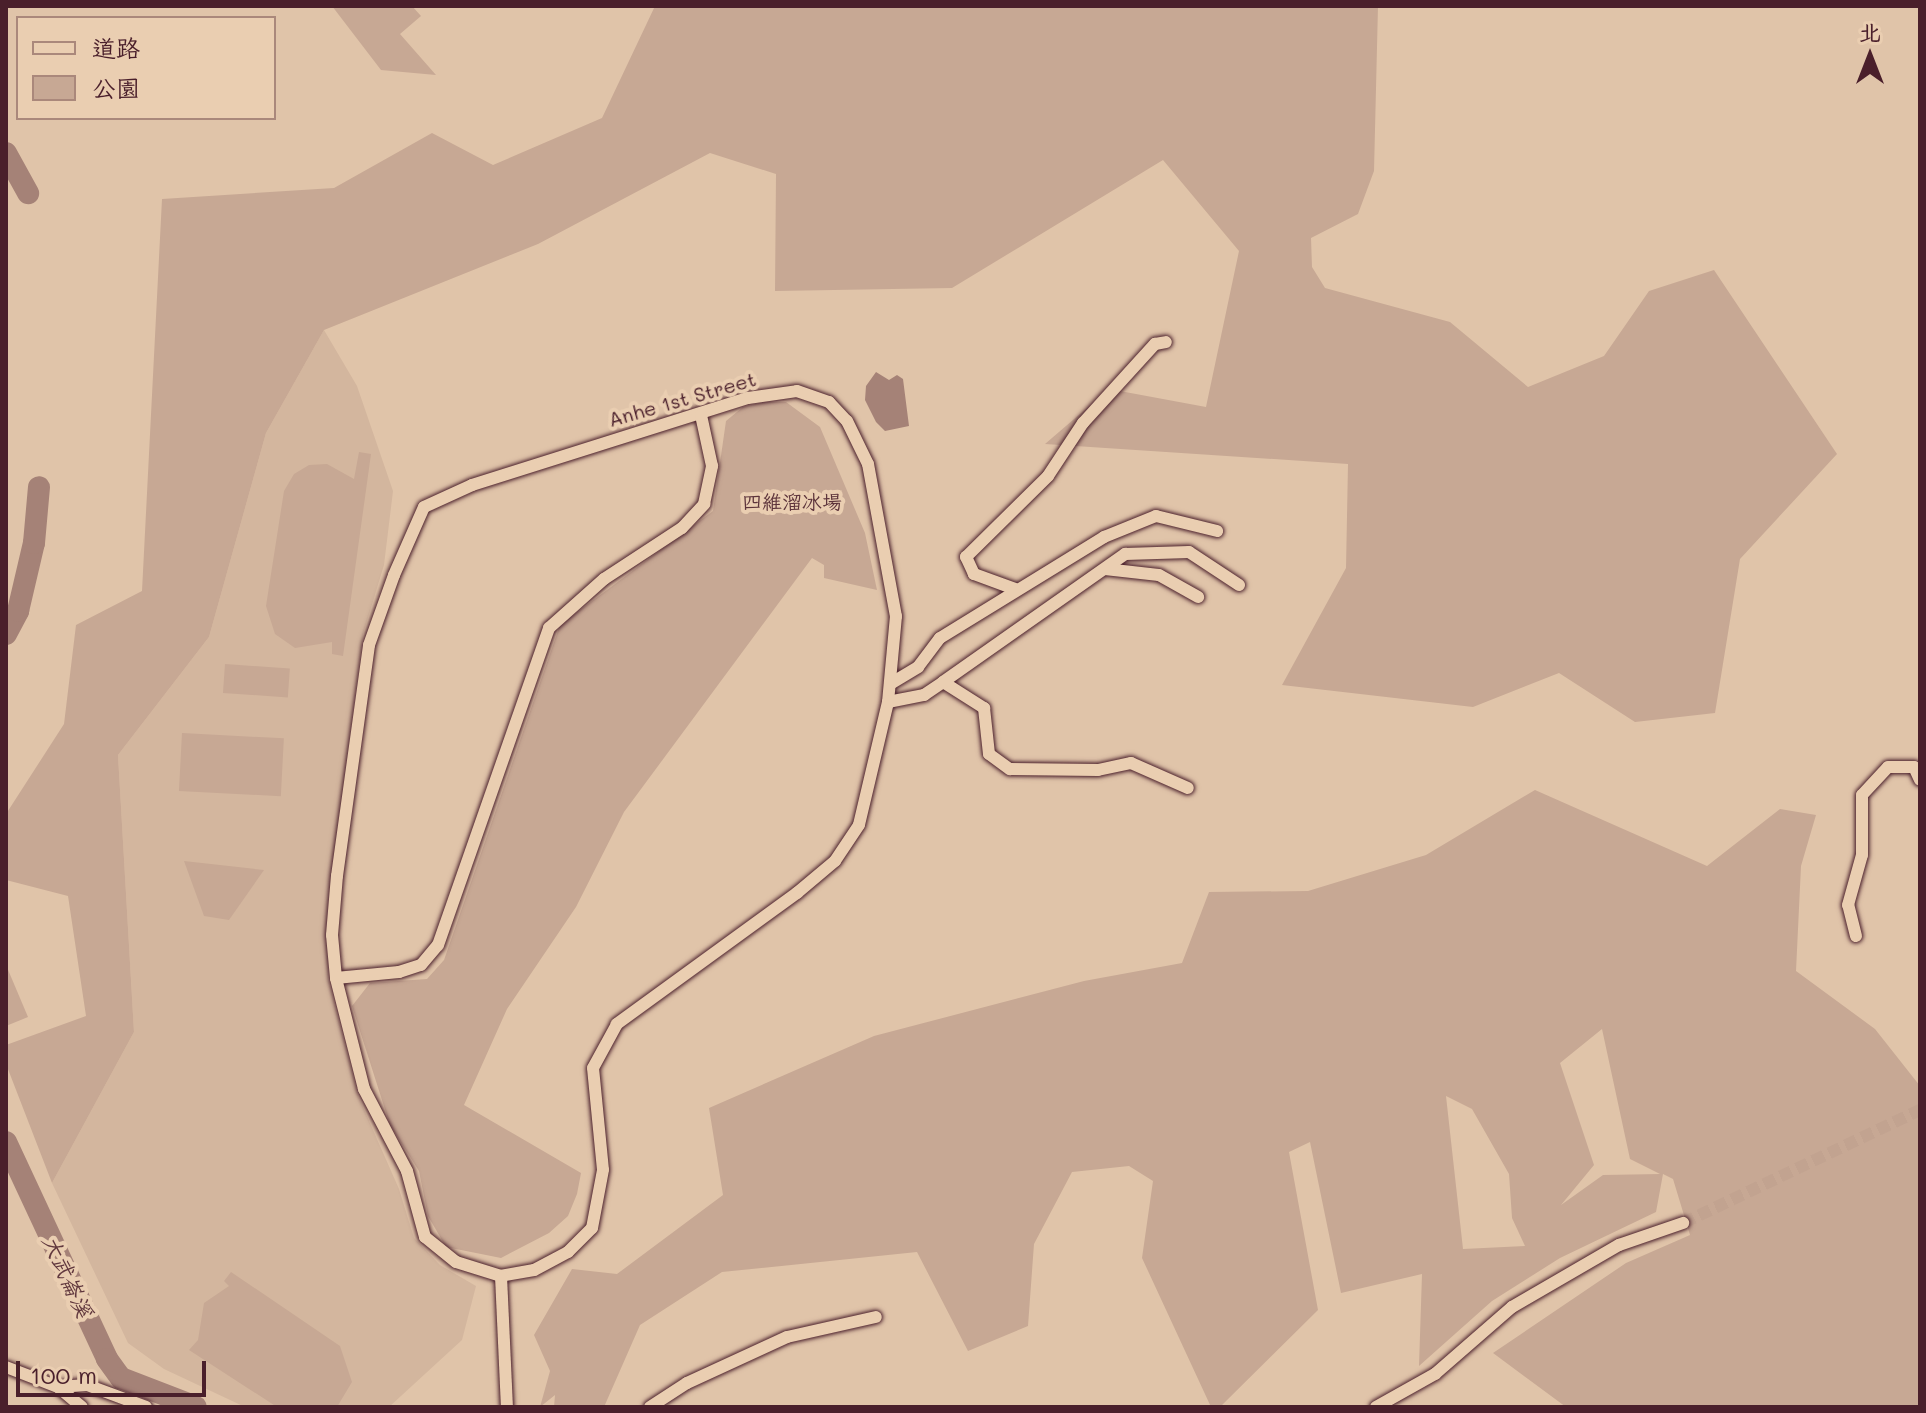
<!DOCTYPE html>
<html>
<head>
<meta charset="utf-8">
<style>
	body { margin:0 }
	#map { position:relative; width:1926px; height:1413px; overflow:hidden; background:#e0c4a9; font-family:Mali,"LXGW WenKai TC",sans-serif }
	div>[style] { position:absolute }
	.built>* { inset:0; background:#d3b69e }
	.green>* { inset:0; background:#c7a894; transform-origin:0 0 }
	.water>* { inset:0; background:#a58277 }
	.river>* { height:22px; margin:-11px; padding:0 11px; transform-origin:11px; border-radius:11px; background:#a58277 }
	.minor-tunnel>* { height:12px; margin-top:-6px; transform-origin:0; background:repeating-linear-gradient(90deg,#c2a390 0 12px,transparent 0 18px) }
	.roads { filter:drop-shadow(0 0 2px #4a1f2b) drop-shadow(0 0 2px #4a1f2b) }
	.minor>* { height:12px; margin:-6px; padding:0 6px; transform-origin:6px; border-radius:6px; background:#eaceb1 }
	span { translate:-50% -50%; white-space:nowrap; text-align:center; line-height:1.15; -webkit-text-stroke:8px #eaceb1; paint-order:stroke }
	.street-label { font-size:20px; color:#4a1f2b }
	.park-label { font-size:20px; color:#5d343b }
	.water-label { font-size:22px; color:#61383e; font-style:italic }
	.frame { position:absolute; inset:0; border:8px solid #4a1f2b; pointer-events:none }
	.legend { position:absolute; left:16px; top:16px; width:260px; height:104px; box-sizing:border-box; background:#eaceb1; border:2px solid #aa887b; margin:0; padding:10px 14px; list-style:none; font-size:24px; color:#4a1f2b }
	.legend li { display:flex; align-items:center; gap:16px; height:40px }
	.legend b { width:40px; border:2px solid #aa887b }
	.north { position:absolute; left:1830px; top:16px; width:80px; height:80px; -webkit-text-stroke:6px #eaceb1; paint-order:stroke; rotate:0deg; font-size:22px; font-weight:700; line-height:32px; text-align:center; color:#4a1f2b }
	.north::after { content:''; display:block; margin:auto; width:28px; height:36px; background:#4a1f2b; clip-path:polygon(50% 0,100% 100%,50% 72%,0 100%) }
	.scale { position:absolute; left:16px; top:1361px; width:190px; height:36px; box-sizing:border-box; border:4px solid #4a1f2b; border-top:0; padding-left:10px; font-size:24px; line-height:28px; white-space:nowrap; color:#4a1f2b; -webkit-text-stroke:6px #eaceb1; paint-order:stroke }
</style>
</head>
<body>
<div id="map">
	<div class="built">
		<div style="clip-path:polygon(324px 330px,357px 386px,393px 491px,384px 565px,363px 634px,330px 890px,328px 979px,358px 1096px,399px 1189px,414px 1238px,440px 1265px,476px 1286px,462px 1340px,389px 1407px,245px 1407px,164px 1369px,128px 1343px,52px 1183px,134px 1032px,118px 755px,209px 637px,266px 433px)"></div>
	</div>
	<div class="green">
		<div style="clip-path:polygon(332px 6px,412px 6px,421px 16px,400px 34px,436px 75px,381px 70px)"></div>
		<div style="clip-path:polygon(655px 6px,1378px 6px,1374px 171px,1358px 214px,1311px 238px,1312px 267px,1325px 288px,1450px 322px,1528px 387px,1604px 356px,1649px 291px,1714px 270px,1837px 454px,1740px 559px,1715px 713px,1635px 722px,1559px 673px,1473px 707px,1282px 685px,1346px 568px,1348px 464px,1045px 444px,1109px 389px,1206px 407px,1239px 251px,1163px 160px,952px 288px,775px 291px,776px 174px,710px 153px,538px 244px,324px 330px,266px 433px,209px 637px,118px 755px,134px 1032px,52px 1183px,6px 1064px,6px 1045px,86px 1016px,68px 896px,6px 880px,6px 814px,64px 724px,76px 625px,142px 591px,162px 199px,334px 188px,432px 133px,493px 165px,602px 118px)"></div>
		<div style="clip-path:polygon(764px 402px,786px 402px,820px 427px,865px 533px,877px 590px,824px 578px,824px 565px,812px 558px,624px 812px,576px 907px,507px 1009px,464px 1105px,581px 1173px,577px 1194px,568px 1216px,549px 1233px,501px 1258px,446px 1247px,428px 1216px,419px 1171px,390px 1125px,352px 1006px,370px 983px,427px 979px,444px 960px,560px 625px,713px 511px,726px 421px,743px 407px)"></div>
		<div style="clip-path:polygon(359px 452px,371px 454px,343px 656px,332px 654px,332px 642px,295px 648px,275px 634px,266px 606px,284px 491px,294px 474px,309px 465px,327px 464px,354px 479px)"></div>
		<div style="left:225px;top:664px;width:65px;height:29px;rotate:4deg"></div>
		<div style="left:182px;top:733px;width:102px;height:58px;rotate:3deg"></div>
		<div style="clip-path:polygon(evenodd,1535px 790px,1707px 866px,1780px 809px,1816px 815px,1801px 866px,1796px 971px,1875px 1029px,1920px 1086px,1920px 1407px,1566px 1407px,1493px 1353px,1626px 1263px,1690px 1235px,1673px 1179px,1663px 1174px,1656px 1212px,1560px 1258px,1492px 1301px,1419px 1366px,1422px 1274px,1341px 1293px,1310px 1142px,1289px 1152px,1318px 1310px,1220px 1407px,1211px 1407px,1142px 1258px,1153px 1181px,1129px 1166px,1072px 1172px,1034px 1244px,1028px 1326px,968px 1351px,917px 1252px,722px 1272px,640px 1325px,604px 1407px,554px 1407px,555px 1395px,540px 1407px,550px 1371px,534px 1335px,572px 1269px,617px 1274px,723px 1195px,709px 1108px,874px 1036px,1084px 981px,1182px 963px,1209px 892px,1308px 891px,1426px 855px,1535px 790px,1602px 1029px,1630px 1159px,1660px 1174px,1603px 1175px,1561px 1205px,1594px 1165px,1560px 1063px,1602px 1029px,1535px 790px,1446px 1096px,1472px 1109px,1509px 1174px,1512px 1218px,1525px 1246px,1463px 1249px,1446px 1096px)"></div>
		<div style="clip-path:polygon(184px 861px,264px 870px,229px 920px,204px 916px)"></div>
		<div style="clip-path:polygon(6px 965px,28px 1017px,6px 1026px)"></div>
		<div style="clip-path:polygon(231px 1272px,340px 1346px,352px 1382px,337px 1407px,277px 1407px,189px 1350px,198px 1340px,204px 1303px,229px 1286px,224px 1281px)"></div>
	</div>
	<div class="water">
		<div style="clip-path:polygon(876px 372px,889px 380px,897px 375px,903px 379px,909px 426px,885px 431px,876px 422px,865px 400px,866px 386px)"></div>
	</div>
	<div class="river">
		<div style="left:6px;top:153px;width:46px;rotate:61.2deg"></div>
		<div style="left:6px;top:634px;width:26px;rotate:-62deg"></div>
		<div style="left:18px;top:611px;width:70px;rotate:-76.8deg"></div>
		<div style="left:34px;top:543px;width:56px;rotate:-84.9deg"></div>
		<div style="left:6px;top:1142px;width:239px;rotate:65deg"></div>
		<div style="left:107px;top:1359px;width:24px;rotate:54deg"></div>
		<div style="left:121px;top:1378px;width:80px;rotate:21.1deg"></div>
	</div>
	<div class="minor-tunnel">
		<div style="left:1683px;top:1223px;width:263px;rotate:-25.5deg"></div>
	</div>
	<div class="roads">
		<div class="minor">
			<div style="left:797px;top:391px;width:34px;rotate:19deg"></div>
			<div style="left:829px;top:402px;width:26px;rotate:47deg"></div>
			<div style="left:847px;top:421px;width:48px;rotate:64deg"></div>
			<div style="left:868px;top:464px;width:155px;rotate:79.6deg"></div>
			<div style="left:896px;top:616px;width:86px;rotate:95.3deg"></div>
			<div style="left:888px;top:702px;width:126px;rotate:103.3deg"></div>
			<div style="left:859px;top:825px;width:43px;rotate:123.7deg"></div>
			<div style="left:835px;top:861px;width:50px;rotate:139.9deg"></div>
			<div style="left:797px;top:893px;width:223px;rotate:144deg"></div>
			<div style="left:617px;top:1024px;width:50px;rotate:118.6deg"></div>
			<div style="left:593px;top:1068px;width:102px;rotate:84.4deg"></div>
			<div style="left:603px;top:1170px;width:59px;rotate:100.7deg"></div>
			<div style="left:592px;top:1228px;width:34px;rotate:135deg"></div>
			<div style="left:568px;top:1252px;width:38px;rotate:152deg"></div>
			<div style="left:534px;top:1270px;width:34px;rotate:170deg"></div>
			<div style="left:501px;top:1276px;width:47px;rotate:-162.7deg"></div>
			<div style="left:456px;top:1262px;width:40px;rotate:-141deg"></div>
			<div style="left:425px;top:1237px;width:68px;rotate:-105.3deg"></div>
			<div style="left:407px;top:1171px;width:93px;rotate:-117.7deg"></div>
			<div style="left:364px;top:1089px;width:114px;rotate:-104.2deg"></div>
			<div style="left:336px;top:978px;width:43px;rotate:-95.3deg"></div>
			<div style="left:332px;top:935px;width:59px;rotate:-85.2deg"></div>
			<div style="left:337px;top:876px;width:233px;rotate:-82.1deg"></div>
			<div style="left:369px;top:645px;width:74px;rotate:-70.3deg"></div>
			<div style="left:394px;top:575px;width:74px;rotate:-66.2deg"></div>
			<div style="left:424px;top:507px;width:53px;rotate:-24.6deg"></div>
			<div style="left:472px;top:485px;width:289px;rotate:-17.5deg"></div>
			<div style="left:748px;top:398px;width:49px;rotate:-8.1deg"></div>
			<div style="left:1105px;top:569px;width:54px;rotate:6.3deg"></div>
			<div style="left:1159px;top:575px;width:45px;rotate:29.4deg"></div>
			<div style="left:1015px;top:589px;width:44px;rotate:-159.9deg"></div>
			<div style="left:974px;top:574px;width:19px;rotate:-115deg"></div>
			<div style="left:966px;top:557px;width:115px;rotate:-44.6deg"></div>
			<div style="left:1048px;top:476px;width:64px;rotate:-56.6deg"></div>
			<div style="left:1083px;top:423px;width:107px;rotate:-47.7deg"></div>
			<div style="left:1155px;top:344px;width:11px;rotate:-10deg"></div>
			<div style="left:943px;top:682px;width:49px;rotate:32.4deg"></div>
			<div style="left:984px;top:708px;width:46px;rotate:83.8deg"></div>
			<div style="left:989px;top:754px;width:26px;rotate:36deg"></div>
			<div style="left:1010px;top:769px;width:88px;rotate:0.7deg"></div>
			<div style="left:1098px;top:770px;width:34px;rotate:-12deg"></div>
			<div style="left:1131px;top:763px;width:62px;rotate:23.7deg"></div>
			<div style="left:890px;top:684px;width:33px;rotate:-31deg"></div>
			<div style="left:918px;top:667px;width:36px;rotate:-53deg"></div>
			<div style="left:940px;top:638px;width:193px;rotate:-31.6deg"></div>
			<div style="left:1104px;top:537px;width:56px;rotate:-22deg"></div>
			<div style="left:1156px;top:516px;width:63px;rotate:13.8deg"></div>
			<div style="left:888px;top:702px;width:37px;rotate:-11deg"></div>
			<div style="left:924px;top:695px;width:23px;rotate:-34deg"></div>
			<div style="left:943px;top:682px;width:223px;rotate:-35.1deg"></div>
			<div style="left:1125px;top:554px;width:64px;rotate:-1.8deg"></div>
			<div style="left:1189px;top:552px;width:60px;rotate:33.4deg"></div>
			<div style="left:1856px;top:936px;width:32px;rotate:-104deg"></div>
			<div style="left:1848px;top:905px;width:52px;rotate:-74.4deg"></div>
			<div style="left:1862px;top:855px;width:60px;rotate:-90deg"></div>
			<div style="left:1862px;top:795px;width:38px;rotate:-47deg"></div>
			<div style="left:1888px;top:767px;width:26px"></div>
			<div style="left:1914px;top:767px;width:14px;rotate:65deg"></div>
			<div style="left:336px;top:978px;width:63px;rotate:-5.4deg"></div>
			<div style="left:399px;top:972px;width:23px;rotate:-18deg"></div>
			<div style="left:421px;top:965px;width:26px;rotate:-50deg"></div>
			<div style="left:438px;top:945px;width:336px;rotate:-70.7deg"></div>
			<div style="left:549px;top:628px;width:74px;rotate:-41.7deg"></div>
			<div style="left:604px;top:579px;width:93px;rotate:-33.2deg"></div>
			<div style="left:682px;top:528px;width:33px;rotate:-47deg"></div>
			<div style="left:704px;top:504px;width:39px;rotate:-78deg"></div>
			<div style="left:712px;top:466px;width:52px;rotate:-102.2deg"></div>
			<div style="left:501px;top:1276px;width:131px;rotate:87.4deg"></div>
			<div style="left:6px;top:1367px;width:56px;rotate:21deg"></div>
			<div style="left:58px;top:1387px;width:31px;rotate:40deg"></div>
			<div style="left:58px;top:1387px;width:29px;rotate:-4deg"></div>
			<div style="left:87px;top:1385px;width:63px;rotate:20.4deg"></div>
			<div style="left:650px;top:1407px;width:44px;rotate:-33deg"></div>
			<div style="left:687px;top:1383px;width:110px;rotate:-24.7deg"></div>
			<div style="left:787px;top:1337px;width:91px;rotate:-12.7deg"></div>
			<div style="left:1376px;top:1407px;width:68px;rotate:-29.2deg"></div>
			<div style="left:1435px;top:1374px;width:102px;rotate:-41deg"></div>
			<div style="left:1512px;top:1307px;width:124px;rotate:-30.1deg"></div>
			<div style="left:1619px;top:1245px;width:68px;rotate:-19deg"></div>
		</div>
	</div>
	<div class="street-label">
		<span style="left:682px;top:399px;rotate:-16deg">Anhe 1st Street</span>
	</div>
	<div class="park-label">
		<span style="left:792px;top:501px">四維溜冰場</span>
	</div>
	<div class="water-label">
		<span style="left:68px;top:1276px;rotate:65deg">大武崙溪</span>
	</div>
	<div class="frame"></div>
	<ul class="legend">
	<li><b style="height:10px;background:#eaceb1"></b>道路</li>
	<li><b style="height:22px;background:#c7a894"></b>公園</li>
	</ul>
	<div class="north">北</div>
	<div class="scale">100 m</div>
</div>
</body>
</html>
